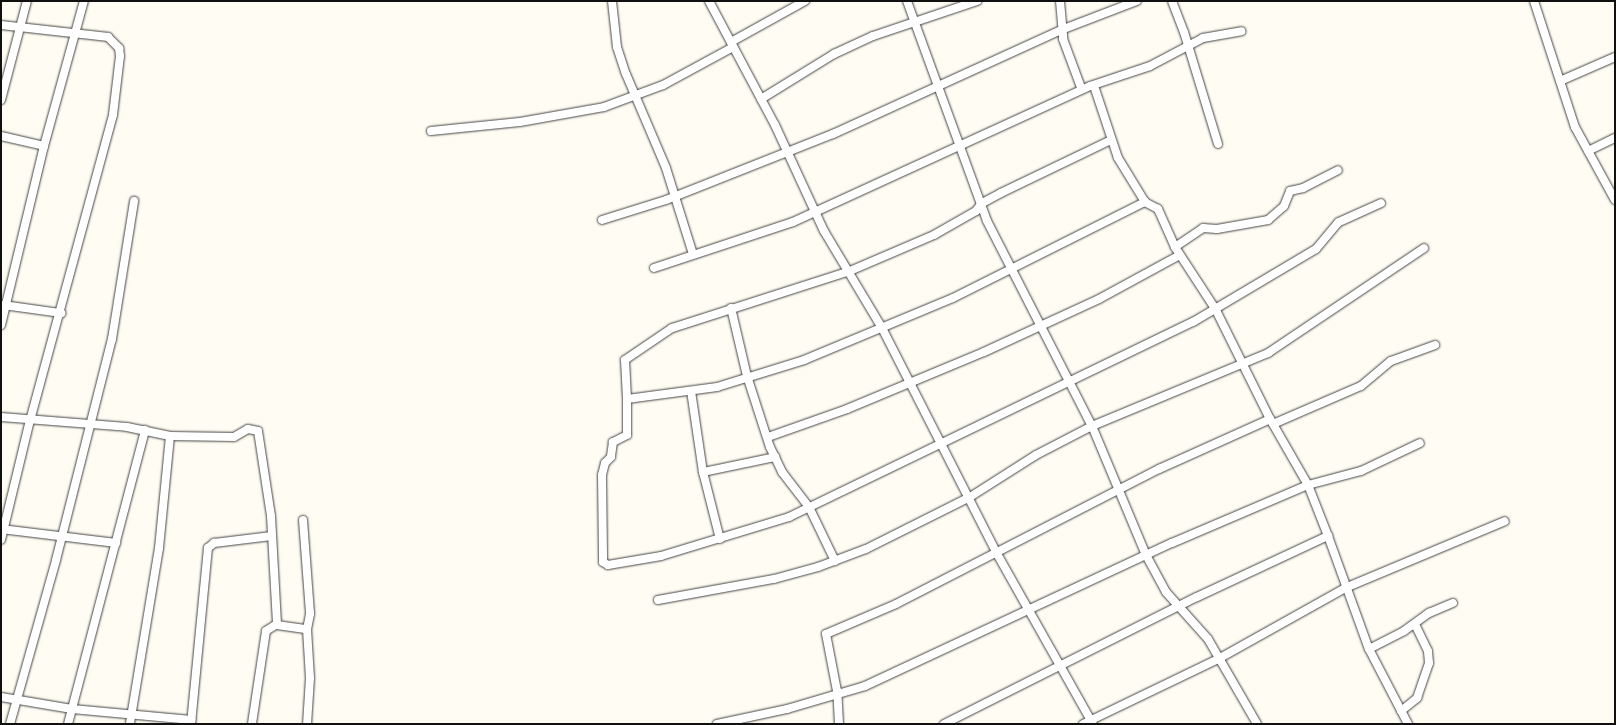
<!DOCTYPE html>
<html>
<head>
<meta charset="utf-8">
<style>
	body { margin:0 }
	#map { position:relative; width:1616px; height:725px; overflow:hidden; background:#fffdf3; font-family:Spectral,serif }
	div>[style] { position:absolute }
	.roads { filter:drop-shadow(0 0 1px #434343) drop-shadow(0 0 1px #434343) }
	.minor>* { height:8px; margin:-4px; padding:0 4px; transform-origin:4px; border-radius:4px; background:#fff }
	span { translate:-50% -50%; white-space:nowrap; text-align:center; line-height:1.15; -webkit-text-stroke:5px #fff; paint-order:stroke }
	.frame { position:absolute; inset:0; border:2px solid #101010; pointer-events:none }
</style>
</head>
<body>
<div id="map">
	<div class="roads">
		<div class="minor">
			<div style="left:612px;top:1px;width:46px;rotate:83.8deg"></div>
			<div style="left:617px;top:47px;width:28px;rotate:72deg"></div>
			<div style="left:626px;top:74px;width:102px;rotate:66.9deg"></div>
			<div style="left:666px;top:168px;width:90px;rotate:72.6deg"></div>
			<div style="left:709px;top:1px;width:140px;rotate:62deg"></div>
			<div style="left:775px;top:125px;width:117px;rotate:65.2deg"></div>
			<div style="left:824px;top:231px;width:113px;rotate:59.1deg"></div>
			<div style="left:882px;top:328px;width:251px;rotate:63deg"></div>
			<div style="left:996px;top:552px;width:197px;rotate:60.6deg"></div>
			<div style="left:907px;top:1px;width:234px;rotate:70deg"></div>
			<div style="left:987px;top:221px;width:230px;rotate:62.9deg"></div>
			<div style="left:1092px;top:426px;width:140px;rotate:67.3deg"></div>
			<div style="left:1146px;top:555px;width:42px;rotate:61.6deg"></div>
			<div style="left:1166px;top:592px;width:63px;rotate:48.2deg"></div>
			<div style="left:1208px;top:639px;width:98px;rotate:60deg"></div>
			<div style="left:1060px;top:1px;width:38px;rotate:85deg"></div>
			<div style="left:1063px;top:39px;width:54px;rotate:69.6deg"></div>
			<div style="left:1172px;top:1px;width:33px;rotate:69deg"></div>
			<div style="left:1184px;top:32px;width:117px;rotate:73.1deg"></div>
			<div style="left:1534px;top:1px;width:133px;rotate:72deg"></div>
			<div style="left:1575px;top:127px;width:83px;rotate:61.3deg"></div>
			<div style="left:1px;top:25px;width:108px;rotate:6.4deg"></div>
			<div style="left:108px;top:37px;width:16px;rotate:45deg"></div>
			<div style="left:119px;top:48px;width:8px;rotate:83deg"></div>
			<div style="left:120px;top:56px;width:59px;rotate:96.8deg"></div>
			<div style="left:113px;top:115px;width:316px;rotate:105.2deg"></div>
			<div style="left:30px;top:420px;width:123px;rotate:103.6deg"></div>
			<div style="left:731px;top:42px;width:85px;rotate:-29deg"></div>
			<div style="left:1560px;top:81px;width:60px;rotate:-23.6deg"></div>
			<div style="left:761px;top:99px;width:86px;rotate:-31.7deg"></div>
			<div style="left:834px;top:54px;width:43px;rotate:-24.8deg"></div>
			<div style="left:873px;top:36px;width:110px;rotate:-18.6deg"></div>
			<div style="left:1px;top:100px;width:102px;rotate:-75.3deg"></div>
			<div style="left:431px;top:131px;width:89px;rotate:-5.8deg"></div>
			<div style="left:520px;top:122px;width:85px;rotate:-10.1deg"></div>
			<div style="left:604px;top:107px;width:63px;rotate:-20.4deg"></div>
			<div style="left:663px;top:85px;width:80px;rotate:-28.5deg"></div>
			<div style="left:1px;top:136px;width:44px;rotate:13.1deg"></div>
			<div style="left:1111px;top:140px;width:122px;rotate:154.3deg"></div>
			<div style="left:1001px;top:193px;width:21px;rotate:152deg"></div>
			<div style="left:982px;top:203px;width:10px;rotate:127deg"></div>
			<div style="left:976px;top:211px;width:48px;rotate:150.3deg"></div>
			<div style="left:934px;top:235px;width:91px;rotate:156.8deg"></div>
			<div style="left:850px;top:271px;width:187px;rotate:162.2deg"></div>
			<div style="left:672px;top:328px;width:57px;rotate:145.8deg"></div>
			<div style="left:625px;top:360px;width:39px;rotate:87deg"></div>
			<div style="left:627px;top:399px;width:91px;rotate:-7.6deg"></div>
			<div style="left:717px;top:387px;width:91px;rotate:-17.2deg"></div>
			<div style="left:804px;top:360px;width:161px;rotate:-22.6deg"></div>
			<div style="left:953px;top:298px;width:215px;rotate:-26.6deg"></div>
			<div style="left:1588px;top:151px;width:30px;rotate:-26deg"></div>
			<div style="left:602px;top:220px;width:67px;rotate:-17.4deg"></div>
			<div style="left:666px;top:200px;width:180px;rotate:-21.6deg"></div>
			<div style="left:833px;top:134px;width:251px;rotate:-24.5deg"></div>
			<div style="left:1061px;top:30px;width:81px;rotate:-20.9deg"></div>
			<div style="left:1175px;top:247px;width:34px;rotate:-34deg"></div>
			<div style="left:1203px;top:228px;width:14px;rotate:4deg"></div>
			<div style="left:1217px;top:229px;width:52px;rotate:-10deg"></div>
			<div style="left:1268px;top:220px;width:21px;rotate:-41deg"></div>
			<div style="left:1284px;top:206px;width:16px;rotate:-68deg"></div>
			<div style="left:1290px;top:191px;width:13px;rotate:-13deg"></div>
			<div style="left:1303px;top:188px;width:39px;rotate:-27deg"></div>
			<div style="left:654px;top:268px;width:146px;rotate:-18.3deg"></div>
			<div style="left:793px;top:222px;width:327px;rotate:-24.6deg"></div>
			<div style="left:1090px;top:86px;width:63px;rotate:-18.4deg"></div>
			<div style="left:1150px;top:66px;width:60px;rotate:-27.8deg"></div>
			<div style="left:1203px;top:38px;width:39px;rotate:-10deg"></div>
			<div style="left:3px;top:305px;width:59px;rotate:7.9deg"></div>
			<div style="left:731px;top:308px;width:70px;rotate:76.8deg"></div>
			<div style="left:747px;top:376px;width:75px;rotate:72.1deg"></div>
			<div style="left:770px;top:447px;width:28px;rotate:64deg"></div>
			<div style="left:782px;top:472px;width:44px;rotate:52.4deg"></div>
			<div style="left:809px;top:507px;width:60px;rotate:64.3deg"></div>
			<div style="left:1px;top:325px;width:184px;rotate:-76.5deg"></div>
			<div style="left:44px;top:146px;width:150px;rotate:-74.6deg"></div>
			<div style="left:691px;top:391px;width:82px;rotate:81.6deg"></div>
			<div style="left:703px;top:472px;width:69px;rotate:75.8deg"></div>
			<div style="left:627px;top:399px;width:36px;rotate:90deg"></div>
			<div style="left:627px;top:435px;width:16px;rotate:153deg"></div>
			<div style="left:613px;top:442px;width:15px;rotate:98deg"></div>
			<div style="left:611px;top:457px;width:8px;rotate:135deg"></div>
			<div style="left:605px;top:463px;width:12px;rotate:104deg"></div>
			<div style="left:602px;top:475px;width:87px;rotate:89.3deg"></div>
			<div style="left:603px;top:562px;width:6px;rotate:31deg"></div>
			<div style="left:608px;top:565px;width:54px;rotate:-9.6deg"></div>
			<div style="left:661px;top:556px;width:134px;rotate:-16.9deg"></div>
			<div style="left:789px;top:517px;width:449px;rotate:-25.8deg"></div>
			<div style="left:1193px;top:322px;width:143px;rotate:-30.7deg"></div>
			<div style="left:1316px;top:249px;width:35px;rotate:-50deg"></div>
			<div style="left:1339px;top:222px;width:46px;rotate:-24.3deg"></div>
			<div style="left:1px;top:417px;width:126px;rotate:4.5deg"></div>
			<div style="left:127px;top:427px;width:44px;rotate:11.8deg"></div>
			<div style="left:170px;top:436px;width:113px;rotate:95.6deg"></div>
			<div style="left:159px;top:548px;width:178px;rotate:99.4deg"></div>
			<div style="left:1273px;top:424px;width:96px;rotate:-23.4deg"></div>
			<div style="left:1361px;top:386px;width:39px;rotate:-40deg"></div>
			<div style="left:1391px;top:361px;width:47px;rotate:-20deg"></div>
			<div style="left:170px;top:436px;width:64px;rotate:0.9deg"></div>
			<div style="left:234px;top:437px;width:16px;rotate:-30deg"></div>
			<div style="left:248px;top:429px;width:10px;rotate:11deg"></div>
			<div style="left:258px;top:431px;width:86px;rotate:81.3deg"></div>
			<div style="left:271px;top:516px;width:108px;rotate:86.8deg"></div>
			<div style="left:277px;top:624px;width:13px;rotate:148deg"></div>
			<div style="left:266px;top:631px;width:94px;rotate:98.6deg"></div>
			<div style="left:768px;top:437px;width:84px;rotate:-19.5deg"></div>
			<div style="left:847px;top:409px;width:148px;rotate:-22.6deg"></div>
			<div style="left:984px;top:352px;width:127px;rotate:-24.7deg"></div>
			<div style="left:1099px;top:299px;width:92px;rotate:-28.5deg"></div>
			<div style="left:703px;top:472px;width:74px;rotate:-11.8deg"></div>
			<div style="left:303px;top:520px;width:94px;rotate:85.7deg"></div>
			<div style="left:310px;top:614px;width:15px;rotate:101deg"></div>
			<div style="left:307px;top:629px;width:49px;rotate:86.5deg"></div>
			<div style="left:310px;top:678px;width:46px;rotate:93.7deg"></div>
			<div style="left:1px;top:529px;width:116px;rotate:6.9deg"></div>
			<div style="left:1328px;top:536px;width:120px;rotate:70.1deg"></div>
			<div style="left:1369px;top:649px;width:85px;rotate:62.5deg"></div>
			<div style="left:658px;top:600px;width:118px;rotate:-10.3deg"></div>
			<div style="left:774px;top:579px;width:46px;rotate:-15.3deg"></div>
			<div style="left:818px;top:567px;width:51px;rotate:-20.6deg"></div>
			<div style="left:866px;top:549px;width:116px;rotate:-26.6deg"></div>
			<div style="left:970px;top:497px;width:78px;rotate:-32.5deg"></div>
			<div style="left:1036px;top:455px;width:63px;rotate:-27.4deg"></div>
			<div style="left:1092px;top:426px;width:191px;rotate:-22.5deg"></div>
			<div style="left:1268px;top:353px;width:188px;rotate:-33.9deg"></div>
			<div style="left:277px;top:625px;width:30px;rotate:8deg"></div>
			<div style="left:1369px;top:649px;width:39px;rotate:-27deg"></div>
			<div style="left:1404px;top:631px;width:31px;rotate:-36deg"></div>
			<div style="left:1429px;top:613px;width:26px;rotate:-23deg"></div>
			<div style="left:1px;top:697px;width:72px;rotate:9.6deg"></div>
			<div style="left:72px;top:709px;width:120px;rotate:5.3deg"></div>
			<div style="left:1401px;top:711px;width:21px;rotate:-39deg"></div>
			<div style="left:1417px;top:698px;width:37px;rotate:-71deg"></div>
			<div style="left:1429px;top:663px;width:12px;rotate:-95deg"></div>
			<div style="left:1428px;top:651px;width:30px;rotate:-116deg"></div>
			<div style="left:10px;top:724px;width:170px;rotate:-74.3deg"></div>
			<div style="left:56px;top:560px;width:228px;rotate:-75.8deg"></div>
			<div style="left:112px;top:339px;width:140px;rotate:-80.9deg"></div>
			<div style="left:68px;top:724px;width:304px;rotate:-75.3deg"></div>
			<div style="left:191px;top:724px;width:177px;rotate:-84.5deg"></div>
			<div style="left:208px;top:548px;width:8px;rotate:-40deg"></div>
			<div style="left:214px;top:543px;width:58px;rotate:-6.9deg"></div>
			<div style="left:717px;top:724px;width:72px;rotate:-12.1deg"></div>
			<div style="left:787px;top:709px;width:81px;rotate:-16.4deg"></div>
			<div style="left:865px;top:686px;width:339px;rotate:-25deg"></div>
			<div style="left:1172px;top:543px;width:148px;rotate:-23.1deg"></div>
			<div style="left:1308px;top:485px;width:55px;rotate:-14.8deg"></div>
			<div style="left:1361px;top:471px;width:65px;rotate:-25.4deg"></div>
			<div style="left:839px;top:724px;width:33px;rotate:-93deg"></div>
			<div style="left:837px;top:691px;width:58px;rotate:-100.9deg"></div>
			<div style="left:826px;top:634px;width:76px;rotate:-23.2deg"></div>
			<div style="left:896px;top:604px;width:296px;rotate:-27.2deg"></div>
			<div style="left:1159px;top:469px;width:122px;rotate:-24.2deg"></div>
			<div style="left:944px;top:724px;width:283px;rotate:-26.7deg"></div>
			<div style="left:1197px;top:597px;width:145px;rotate:-25deg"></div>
			<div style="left:1328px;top:536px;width:55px;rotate:-111.4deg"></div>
			<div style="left:1308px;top:485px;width:76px;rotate:-119.9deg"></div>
			<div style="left:1270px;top:419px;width:122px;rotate:-116.4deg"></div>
			<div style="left:1216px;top:310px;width:75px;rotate:-123.1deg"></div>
			<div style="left:1175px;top:247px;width:42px;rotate:-114.1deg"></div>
			<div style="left:1158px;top:209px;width:15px;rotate:-152deg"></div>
			<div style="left:1145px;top:202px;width:52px;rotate:-121.5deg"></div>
			<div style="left:1118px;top:158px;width:76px;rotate:-108.4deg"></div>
			<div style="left:1083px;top:724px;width:152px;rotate:-25.7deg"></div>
			<div style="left:1220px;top:658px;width:143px;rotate:-29.2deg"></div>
			<div style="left:1345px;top:588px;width:173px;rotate:-22.7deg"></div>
		</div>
	</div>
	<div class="frame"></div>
</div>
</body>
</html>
